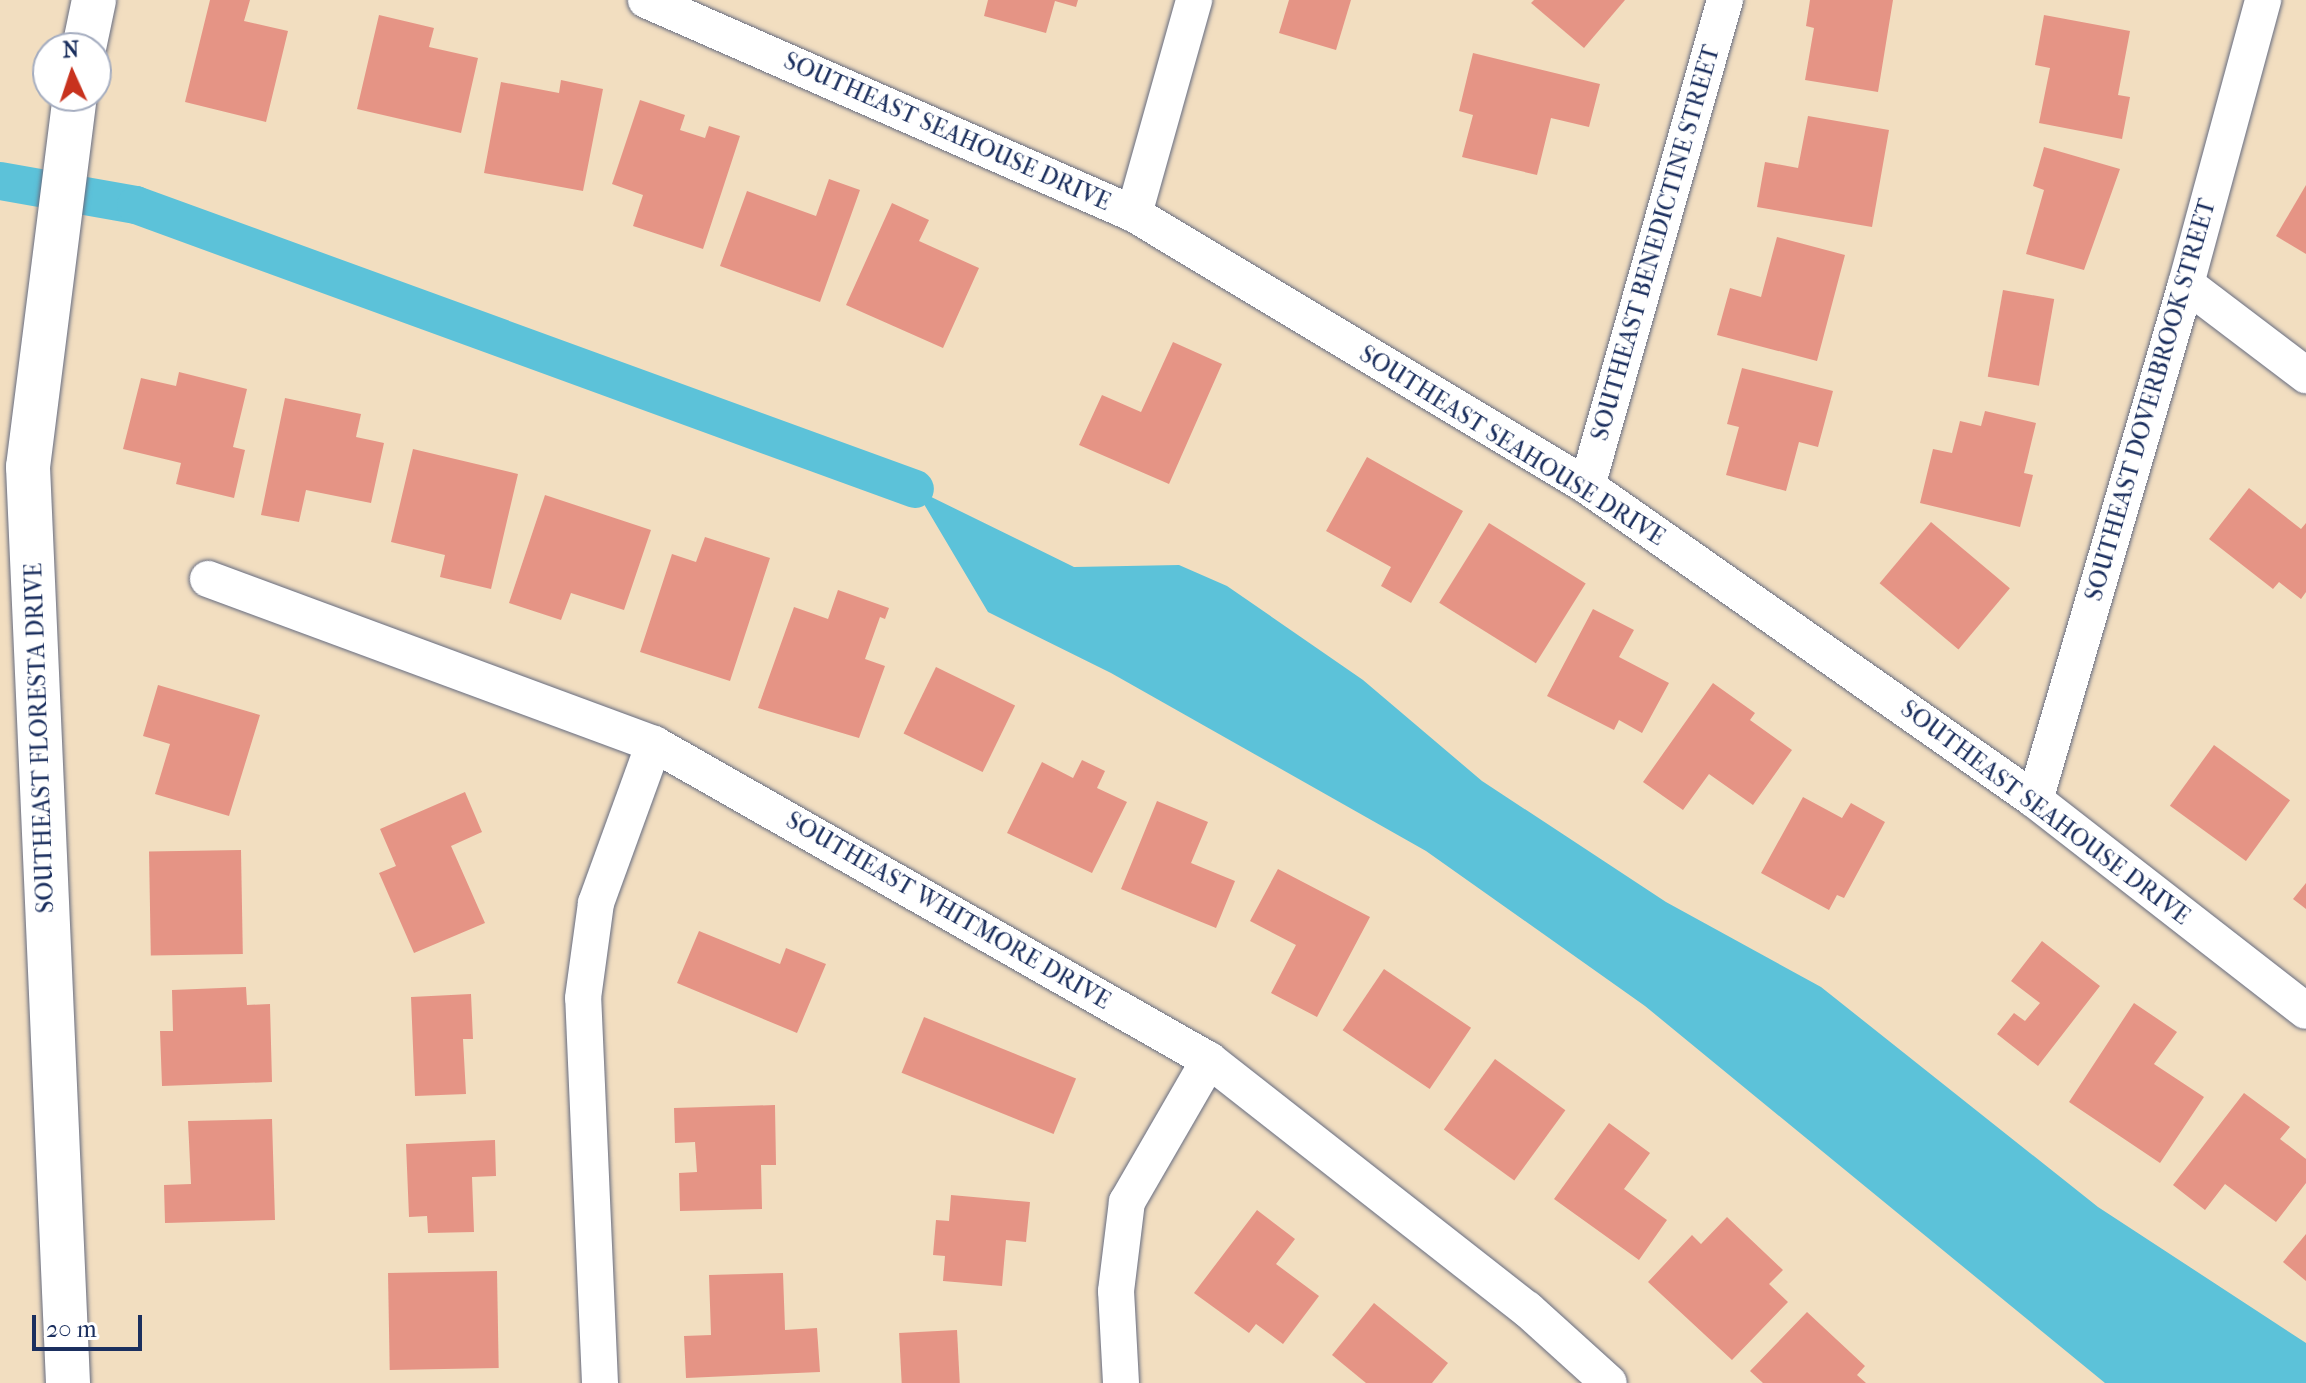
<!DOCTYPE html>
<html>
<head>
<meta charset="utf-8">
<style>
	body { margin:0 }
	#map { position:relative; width:2306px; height:1383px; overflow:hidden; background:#f2dec0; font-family:"IM FELL French Canon",serif }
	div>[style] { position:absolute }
	.water>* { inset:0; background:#5cc2d9 }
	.canal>* { height:38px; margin:-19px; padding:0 19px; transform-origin:19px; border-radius:19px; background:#5cc2d9 }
	.building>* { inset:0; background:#e59485; transform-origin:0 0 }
	.roads { filter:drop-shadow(0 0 2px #666c80) drop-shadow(0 0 2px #666c80) }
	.street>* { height:36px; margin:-18px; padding:0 18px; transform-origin:18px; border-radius:18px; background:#fff }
	.secondary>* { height:44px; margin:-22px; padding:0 22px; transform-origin:22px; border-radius:22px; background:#fff }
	span { translate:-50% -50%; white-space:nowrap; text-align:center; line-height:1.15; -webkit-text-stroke:6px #fff; paint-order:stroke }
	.street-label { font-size:24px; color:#1b2f5e }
	.north { position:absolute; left:32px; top:32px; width:80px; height:80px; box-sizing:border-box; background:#fff; border:2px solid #a4acbf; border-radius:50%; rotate:357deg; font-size:22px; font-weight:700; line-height:32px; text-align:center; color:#1b2f5e }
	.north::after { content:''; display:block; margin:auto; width:28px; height:36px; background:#c8321e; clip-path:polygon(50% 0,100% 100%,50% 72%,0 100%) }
	.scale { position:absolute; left:32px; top:1315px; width:110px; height:36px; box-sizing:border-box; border:4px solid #1b2f5e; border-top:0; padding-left:10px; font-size:24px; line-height:28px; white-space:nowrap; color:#1b2f5e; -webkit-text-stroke:6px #fff; paint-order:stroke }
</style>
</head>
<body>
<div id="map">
	<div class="water">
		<div style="clip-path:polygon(915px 489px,1074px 567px,1179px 565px,1227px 586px,1363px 680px,1482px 781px,1666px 902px,1821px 987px,2098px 1207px,2306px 1343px,2306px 1383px,2105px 1383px,1645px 1006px,1426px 851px,1111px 673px,988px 612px)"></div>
	</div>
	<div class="canal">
		<div style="left:0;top:181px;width:138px;rotate:10deg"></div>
		<div style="left:136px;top:205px;width:829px;rotate:20.03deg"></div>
	</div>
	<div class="building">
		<div style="clip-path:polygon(210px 0,250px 0,244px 21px,288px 31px,266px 122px,185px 102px)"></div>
		<div style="clip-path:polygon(988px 0,1078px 0,1076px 7px,1055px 1px,1046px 33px,984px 16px)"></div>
		<div style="clip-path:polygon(1289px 0,1351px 0,1336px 50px,1279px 33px)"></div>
		<div style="clip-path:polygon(1534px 0,1625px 0,1584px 48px,1531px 3px)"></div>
		<div style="clip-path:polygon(1810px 0,1893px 0,1878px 92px,1805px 80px,1814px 28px,1806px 26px)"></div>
		<div style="clip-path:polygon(379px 15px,434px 28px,429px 47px,478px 58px,461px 133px,357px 109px)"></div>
		<div style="clip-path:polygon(2044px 15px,2130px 31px,2118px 95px,2130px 97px,2122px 139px,2039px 123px,2050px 68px,2035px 65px)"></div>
		<div style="clip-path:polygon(1473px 53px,1600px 84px,1589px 127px,1551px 118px,1537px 175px,1462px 157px,1473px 115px,1459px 111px)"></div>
		<div style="clip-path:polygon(561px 80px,603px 89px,583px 191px,484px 173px,501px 82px,559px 93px)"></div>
		<div style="clip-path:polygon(640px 100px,685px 115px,680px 130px,705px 138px,709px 126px,740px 136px,703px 249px,633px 226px,643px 195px,612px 184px)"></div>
		<div style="clip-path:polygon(1808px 116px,1889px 130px,1872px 227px,1757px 207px,1765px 162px,1798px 168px)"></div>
		<div style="clip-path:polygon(2044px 147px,2120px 169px,2084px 270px,2026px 254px,2044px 190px,2033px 186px)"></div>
		<div style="clip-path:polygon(829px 179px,860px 190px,820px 302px,720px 266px,747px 191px,816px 216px)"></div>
		<div style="clip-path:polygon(2306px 185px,2306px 254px,2276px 236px)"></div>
		<div style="clip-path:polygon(892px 203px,929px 220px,919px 241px,979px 268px,943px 348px,846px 305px)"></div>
		<div style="clip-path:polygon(1777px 237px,1845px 255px,1817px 361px,1717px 335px,1730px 288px,1761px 297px)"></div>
		<div style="left:2003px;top:290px;width:52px;height:88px;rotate:10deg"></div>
		<div style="clip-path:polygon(1173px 342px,1222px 364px,1169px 484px,1079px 445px,1102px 395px,1141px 412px)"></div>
		<div style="clip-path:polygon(1742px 368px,1833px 391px,1818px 447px,1799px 442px,1786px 491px,1726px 475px,1739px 427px,1727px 424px)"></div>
		<div style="clip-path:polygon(179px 372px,247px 389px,233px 447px,245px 450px,234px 498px,176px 484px,181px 463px,123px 449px,141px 378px,176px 386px)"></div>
		<div style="clip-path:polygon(285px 398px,361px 414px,356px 437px,384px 443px,371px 503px,306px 490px,299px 522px,261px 515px)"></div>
		<div style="clip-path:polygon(1985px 411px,2036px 423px,2024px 473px,2033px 475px,2020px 527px,1920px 503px,1933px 449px,1952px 453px,1960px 421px,1981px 426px)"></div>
		<div style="clip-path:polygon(413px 449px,518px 474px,491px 589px,440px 577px,445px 555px,391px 542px)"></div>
		<div style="clip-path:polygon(1367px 457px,1463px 511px,1411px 603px,1381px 586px,1391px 567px,1326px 531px)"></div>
		<div style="clip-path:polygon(2249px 488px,2301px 529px,2306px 523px,2306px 592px,2301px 599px,2279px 582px,2273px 589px,2209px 539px)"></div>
		<div style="clip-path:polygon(545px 495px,651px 530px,624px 610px,571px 593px,561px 620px,509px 603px)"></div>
		<div style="left:1931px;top:522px;width:103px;height:80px;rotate:40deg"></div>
		<div style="left:1489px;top:523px;width:114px;height:94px;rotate:32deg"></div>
		<div style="clip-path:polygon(705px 537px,770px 558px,730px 681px,640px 652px,672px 554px,696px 562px)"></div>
		<div style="clip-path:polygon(838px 590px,889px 608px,885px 619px,880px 617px,865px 659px,885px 666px,859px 738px,758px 708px,794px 607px,828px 619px)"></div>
		<div style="clip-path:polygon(1593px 609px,1634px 630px,1619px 657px,1669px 683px,1642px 733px,1619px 720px,1614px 730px,1547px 696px)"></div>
		<div style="left:936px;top:667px;width:88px;height:74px;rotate:26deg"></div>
		<div style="clip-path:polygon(1713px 683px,1755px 713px,1750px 720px,1792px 750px,1753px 805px,1709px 774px,1683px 810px,1643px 782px)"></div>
		<div style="clip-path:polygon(158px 685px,260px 715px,229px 816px,155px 794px,170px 744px,143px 736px)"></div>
		<div style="left:2214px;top:745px;width:94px;height:75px;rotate:36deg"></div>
		<div style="clip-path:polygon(1082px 760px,1105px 771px,1097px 788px,1127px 802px,1092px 873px,1007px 833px,1042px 762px,1073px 778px)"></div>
		<div style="clip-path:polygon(465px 792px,482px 832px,451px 846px,485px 923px,414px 953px,379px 873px,396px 866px,380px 829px)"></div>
		<div style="clip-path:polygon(1803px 797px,1842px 818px,1851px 803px,1885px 822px,1844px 898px,1837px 895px,1829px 910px,1761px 873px)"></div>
		<div style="clip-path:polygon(1157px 801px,1208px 822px,1191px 863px,1235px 881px,1216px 928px,1121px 889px)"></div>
		<div style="left:241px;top:850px;width:104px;height:92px;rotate:89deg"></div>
		<div style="clip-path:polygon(1278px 869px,1370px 917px,1317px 1017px,1271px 993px,1296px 945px,1250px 921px)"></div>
		<div style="clip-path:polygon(2306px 883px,2306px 909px,2293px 899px)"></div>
		<div style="clip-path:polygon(699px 931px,780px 964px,786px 948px,826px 964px,797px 1033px,677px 983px)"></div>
		<div style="clip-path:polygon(2042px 941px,2100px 986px,2038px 1066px,1997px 1034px,2014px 1013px,2025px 1021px,2040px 1003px,2011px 981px)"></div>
		<div style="left:1384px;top:969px;width:105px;height:74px;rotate:34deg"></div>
		<div style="clip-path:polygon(246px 987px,247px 1005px,270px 1004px,272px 1082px,162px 1086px,160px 1031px,173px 1031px,172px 990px)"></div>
		<div style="clip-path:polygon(471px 994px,473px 1039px,463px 1039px,466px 1094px,415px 1096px,411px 997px)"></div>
		<div style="clip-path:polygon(2134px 1003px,2177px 1032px,2154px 1064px,2204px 1097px,2160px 1163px,2069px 1102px)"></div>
		<div style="left:924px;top:1017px;width:164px;height:60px;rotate:22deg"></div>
		<div style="left:1495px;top:1059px;width:87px;height:87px;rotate:36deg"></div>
		<div style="clip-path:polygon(2244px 1093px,2290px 1127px,2280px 1139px,2306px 1159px,2306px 1183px,2276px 1222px,2225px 1184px,2205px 1210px,2173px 1185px)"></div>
		<div style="clip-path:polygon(775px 1105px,776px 1165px,761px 1165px,762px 1209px,680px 1211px,679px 1173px,697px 1172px,695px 1142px,675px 1143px,674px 1108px)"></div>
		<div style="clip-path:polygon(272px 1119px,275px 1220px,165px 1223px,164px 1185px,191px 1184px,188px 1121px)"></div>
		<div style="clip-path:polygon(1609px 1123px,1650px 1153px,1624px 1189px,1667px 1220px,1639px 1260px,1554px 1199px)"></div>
		<div style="clip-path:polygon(495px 1140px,496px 1176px,472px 1177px,474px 1232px,428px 1233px,427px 1216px,409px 1217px,406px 1144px)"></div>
		<div style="clip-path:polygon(951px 1195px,1030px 1202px,1026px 1242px,1006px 1240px,1002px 1286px,943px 1281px,945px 1256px,933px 1255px,936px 1220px,949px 1221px)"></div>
		<div style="clip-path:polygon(1257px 1210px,1295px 1239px,1276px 1264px,1319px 1296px,1283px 1344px,1256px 1324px,1249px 1333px,1194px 1293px)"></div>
		<div style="clip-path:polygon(1727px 1217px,1783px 1270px,1769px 1284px,1788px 1302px,1732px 1360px,1648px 1282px,1692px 1235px,1701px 1244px)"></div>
		<div style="clip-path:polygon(2306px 1234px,2306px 1281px,2283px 1262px)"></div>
		<div style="left:497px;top:1271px;width:97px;height:109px;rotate:89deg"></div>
		<div style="clip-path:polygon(783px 1273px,785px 1330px,817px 1328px,820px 1372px,686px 1378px,684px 1336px,711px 1335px,709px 1275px)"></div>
		<div style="clip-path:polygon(1374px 1303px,1448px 1363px,1432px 1383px,1366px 1383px,1332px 1355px)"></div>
		<div style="clip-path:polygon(1807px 1312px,1865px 1366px,1857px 1375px,1866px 1383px,1763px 1383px,1750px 1371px)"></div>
		<div style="left:957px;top:1330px;width:53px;height:58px;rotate:87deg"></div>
	</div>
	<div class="roads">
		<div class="street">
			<div style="left:646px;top:0;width:533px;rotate:23.68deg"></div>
			<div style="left:1134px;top:214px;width:528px;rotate:30.98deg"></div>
			<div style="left:1587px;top:486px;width:547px;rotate:35.03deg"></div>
			<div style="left:2035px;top:800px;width:343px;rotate:37.9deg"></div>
			<div style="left:1134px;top:214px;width:222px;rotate:-74.3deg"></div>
			<div style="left:2186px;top:284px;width:151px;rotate:37.2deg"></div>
			<div style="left:1587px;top:486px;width:505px;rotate:-74.15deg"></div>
			<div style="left:208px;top:579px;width:476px;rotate:20.3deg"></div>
			<div style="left:654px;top:744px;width:639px;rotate:29.66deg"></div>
			<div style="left:1209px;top:1060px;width:404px;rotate:38.1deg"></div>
			<div style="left:1527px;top:1309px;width:110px;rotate:42.1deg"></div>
			<div style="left:2035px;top:800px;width:538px;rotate:-73.69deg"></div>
			<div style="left:2186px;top:284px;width:294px;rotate:-74.8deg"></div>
			<div style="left:600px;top:1383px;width:385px;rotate:-92.5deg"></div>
			<div style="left:583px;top:998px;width:96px;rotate:-82.2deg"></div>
			<div style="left:596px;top:903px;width:169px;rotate:-70deg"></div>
			<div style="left:1121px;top:1383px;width:92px;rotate:-93.1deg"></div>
			<div style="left:1116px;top:1291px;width:90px;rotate:-83deg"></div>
			<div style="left:1127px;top:1202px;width:164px;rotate:-60deg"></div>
		</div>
		<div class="secondary">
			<div style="left:84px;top:48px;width:49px;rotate:-78.2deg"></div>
			<div style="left:68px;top:1383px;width:917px;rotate:-92.5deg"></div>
			<div style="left:28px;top:467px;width:374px;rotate:-82.8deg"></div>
		</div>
	</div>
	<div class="street-label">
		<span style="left:947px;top:132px;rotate:24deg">SOUTHEAST SEAHOUSE DRIVE</span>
		<span style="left:1656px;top:243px;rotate:-74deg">SOUTHEAST BENEDICTINE STREET</span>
		<span style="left:2151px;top:400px;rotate:-74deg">SOUTHEAST DOVERBROOK STREET</span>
		<span style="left:1512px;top:446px;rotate:32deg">SOUTHEAST SEAHOUSE DRIVE</span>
		<span style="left:40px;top:738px;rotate:-92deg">SOUTHEAST FLORESTA DRIVE</span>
		<span style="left:2045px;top:813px;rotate:37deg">SOUTHEAST SEAHOUSE DRIVE</span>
		<span style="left:948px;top:911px;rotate:30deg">SOUTHEAST WHITMORE DRIVE</span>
	</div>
	<div class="north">N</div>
	<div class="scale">20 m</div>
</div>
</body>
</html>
